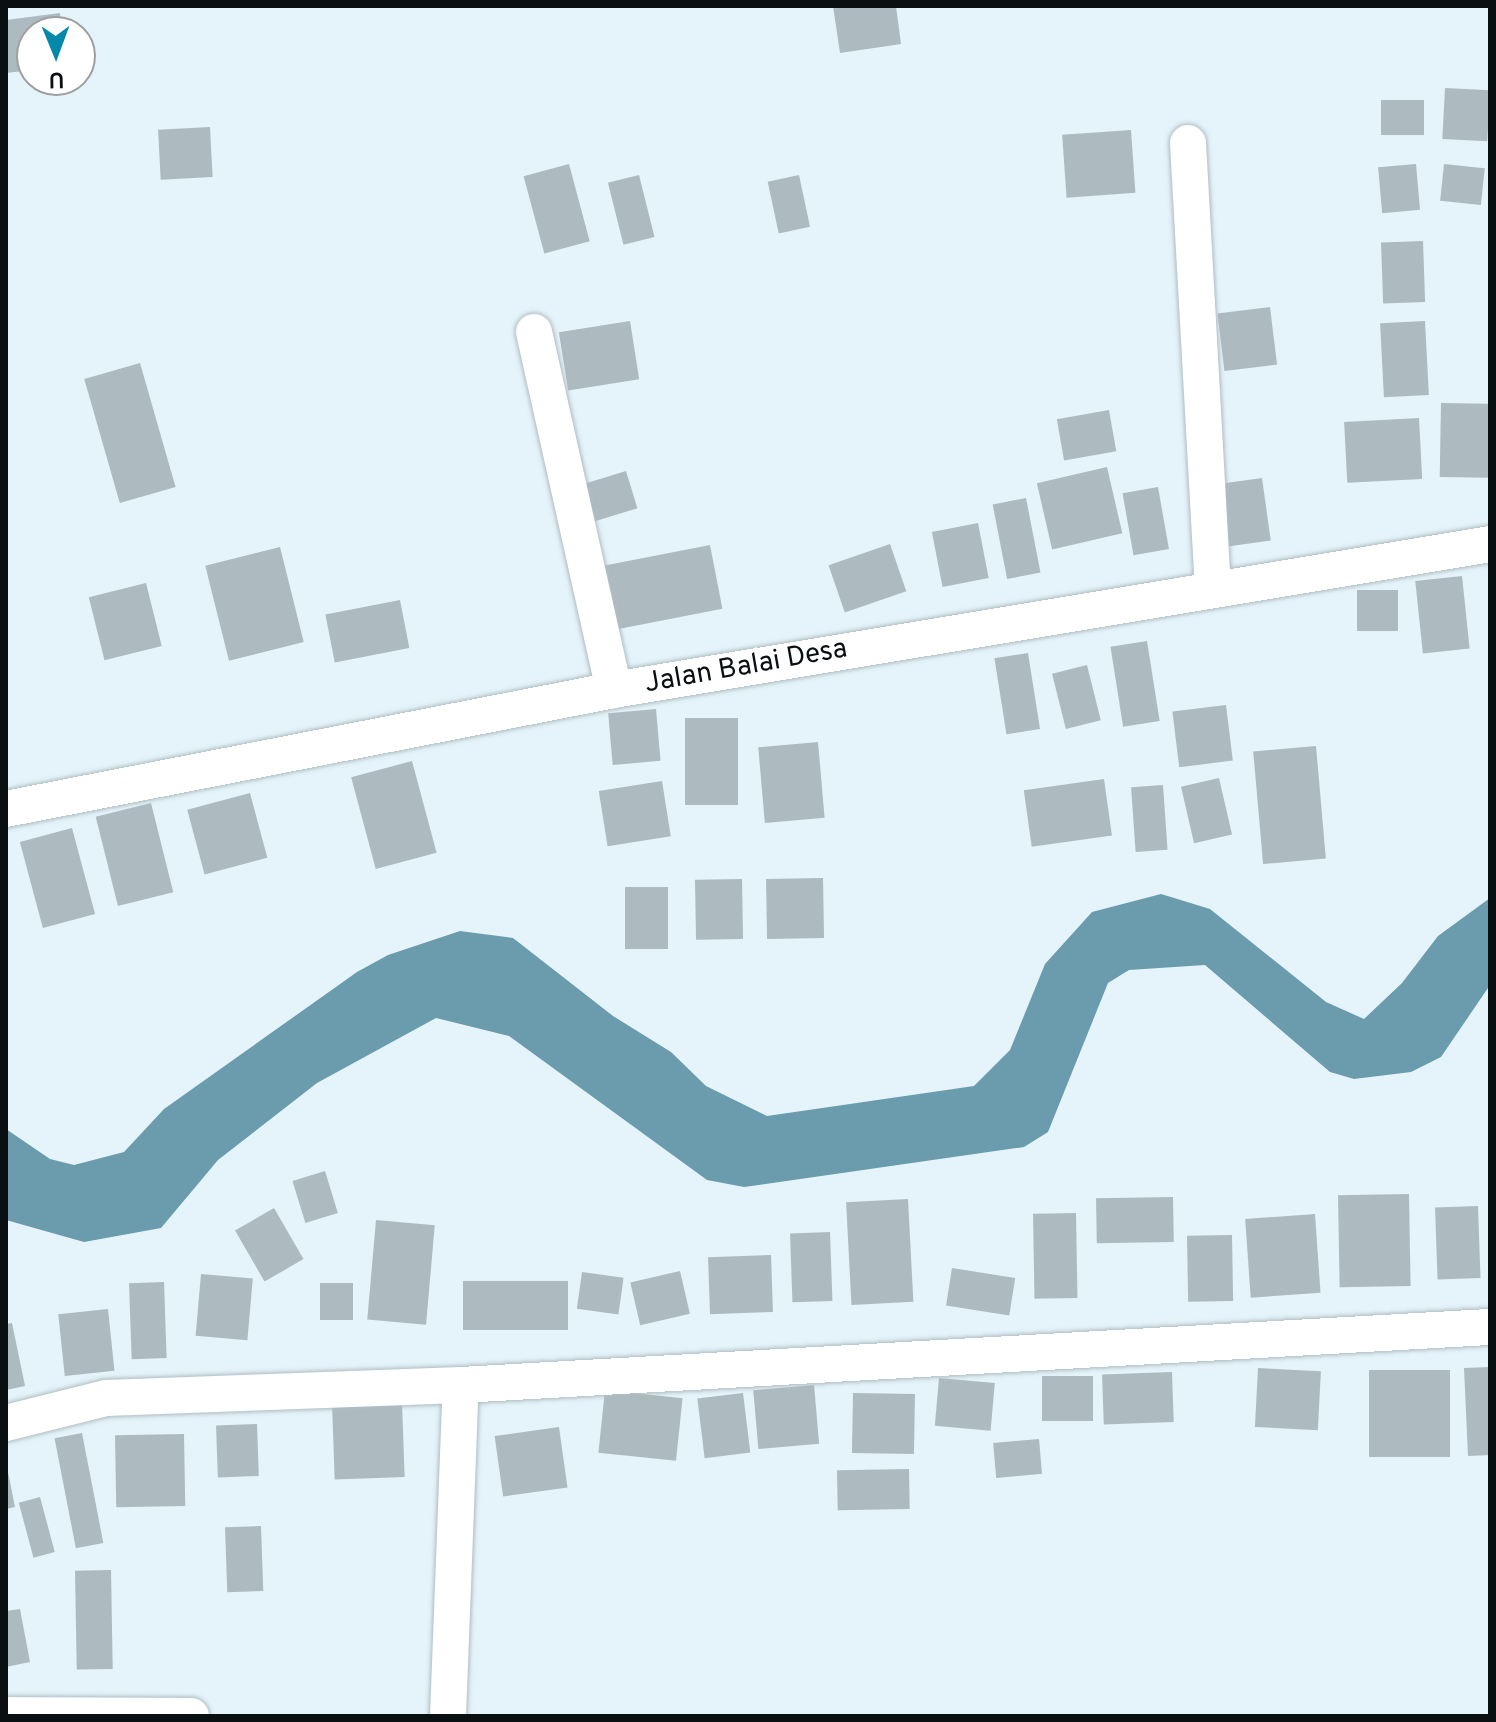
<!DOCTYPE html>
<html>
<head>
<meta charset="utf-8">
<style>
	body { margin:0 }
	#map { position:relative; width:1496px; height:1722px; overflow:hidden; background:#e5f4fa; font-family:Overpass,sans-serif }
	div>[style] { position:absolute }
	.water>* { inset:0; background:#6a9cae }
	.building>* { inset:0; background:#adbbc0; transform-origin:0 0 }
	.roads { filter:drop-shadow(0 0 2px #afbdc2) drop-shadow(0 0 2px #afbdc2) }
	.minor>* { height:36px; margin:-18px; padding:0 18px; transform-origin:18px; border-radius:18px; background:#fff }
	span { translate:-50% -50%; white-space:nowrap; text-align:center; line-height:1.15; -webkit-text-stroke:6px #fff; paint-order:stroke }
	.street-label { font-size:28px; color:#0a0f11 }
	.frame { position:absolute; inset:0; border:8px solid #0a0f11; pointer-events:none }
	.north { position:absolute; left:16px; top:16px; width:80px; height:80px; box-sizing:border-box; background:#fff; border:2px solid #9d9fa0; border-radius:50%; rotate:179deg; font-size:22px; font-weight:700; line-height:32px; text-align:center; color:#0a0f11 }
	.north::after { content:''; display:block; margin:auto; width:28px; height:36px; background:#0289aa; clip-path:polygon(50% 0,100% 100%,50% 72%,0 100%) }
</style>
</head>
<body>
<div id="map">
	<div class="water">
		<div style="clip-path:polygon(1161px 894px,1210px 909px,1326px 1002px,1364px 1019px,1402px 983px,1438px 936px,1490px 898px,1490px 985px,1441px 1057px,1411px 1072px,1354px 1079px,1330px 1072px,1205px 965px,1129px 970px,1108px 983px,1048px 1132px,1024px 1147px,744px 1187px,707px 1180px,509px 1036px,436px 1018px,317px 1083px,218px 1160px,161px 1228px,84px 1242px,6px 1220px,6px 1129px,50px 1159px,74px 1165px,124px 1152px,164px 1109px,357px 972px,388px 955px,460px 931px,513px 938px,613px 1016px,671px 1052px,706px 1086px,767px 1116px,974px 1086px,1010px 1050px,1045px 964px,1092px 912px)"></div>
	</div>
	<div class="building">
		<div style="clip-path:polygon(833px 6px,896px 6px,901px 44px,840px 53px)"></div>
		<div style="clip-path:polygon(60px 13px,62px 32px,32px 32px,32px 70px,6px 73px,6px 20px)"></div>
		<div style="left:1445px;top:88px;width:45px;height:51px;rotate:3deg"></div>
		<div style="left:1381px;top:100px;width:43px;height:35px"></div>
		<div style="left:210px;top:127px;width:50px;height:52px;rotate:87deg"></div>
		<div style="left:1131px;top:130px;width:63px;height:69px;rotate:86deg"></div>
		<div style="left:569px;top:164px;width:80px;height:47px;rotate:75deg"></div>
		<div style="left:1416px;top:164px;width:46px;height:38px;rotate:85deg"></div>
		<div style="left:1444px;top:164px;width:41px;height:37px;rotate:6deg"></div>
		<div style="left:639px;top:175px;width:64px;height:32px;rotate:76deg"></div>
		<div style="left:799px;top:175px;width:53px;height:32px;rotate:78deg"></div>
		<div style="left:1423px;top:241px;width:61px;height:42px;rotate:88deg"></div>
		<div style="left:1270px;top:307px;width:58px;height:53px;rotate:83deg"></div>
		<div style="left:630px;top:321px;width:59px;height:72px;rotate:81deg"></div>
		<div style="left:1425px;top:321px;width:74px;height:45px;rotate:87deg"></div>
		<div style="left:140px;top:363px;width:129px;height:58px;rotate:74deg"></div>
		<div style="left:1441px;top:403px;width:49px;height:74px;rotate:1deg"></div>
		<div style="left:1109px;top:410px;width:42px;height:53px;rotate:80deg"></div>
		<div style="left:1419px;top:418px;width:61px;height:75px;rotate:87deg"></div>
		<div style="left:1107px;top:467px;width:68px;height:72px;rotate:77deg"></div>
		<div style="left:626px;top:471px;width:39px;height:52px;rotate:73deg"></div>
		<div style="left:1262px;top:478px;width:63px;height:49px;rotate:82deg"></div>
		<div style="left:1158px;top:487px;width:63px;height:36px;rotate:80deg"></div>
		<div style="left:1026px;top:498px;width:76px;height:34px;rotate:79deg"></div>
		<div style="left:978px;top:523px;width:56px;height:47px;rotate:79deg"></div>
		<div style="left:890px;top:544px;width:50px;height:65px;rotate:71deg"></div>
		<div style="left:710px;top:545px;width:65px;height:111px;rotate:79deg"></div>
		<div style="left:280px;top:547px;width:98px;height:77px;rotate:76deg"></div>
		<div style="left:1462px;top:576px;width:73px;height:47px;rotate:84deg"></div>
		<div style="left:146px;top:583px;width:65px;height:59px;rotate:76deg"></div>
		<div style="left:1357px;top:590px;width:41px;height:41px"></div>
		<div style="left:400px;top:600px;width:49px;height:76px;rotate:79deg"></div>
		<div style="left:1147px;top:641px;width:81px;height:37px;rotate:81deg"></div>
		<div style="left:1028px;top:653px;width:77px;height:34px;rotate:81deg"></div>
		<div style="left:1087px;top:665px;width:57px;height:36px;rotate:76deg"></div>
		<div style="left:1226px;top:705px;width:56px;height:54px;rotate:83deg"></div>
		<div style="left:656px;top:709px;width:52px;height:48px;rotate:85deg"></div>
		<div style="left:685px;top:718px;width:53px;height:87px"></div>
		<div style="left:818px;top:742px;width:76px;height:60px;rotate:85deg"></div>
		<div style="left:1316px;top:746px;width:113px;height:63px;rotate:85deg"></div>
		<div style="left:412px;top:761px;width:95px;height:63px;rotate:75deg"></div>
		<div style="left:1219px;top:778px;width:58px;height:39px;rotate:77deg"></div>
		<div style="left:1104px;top:779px;width:57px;height:81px;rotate:82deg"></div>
		<div style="left:662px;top:781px;width:56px;height:64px;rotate:81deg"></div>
		<div style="left:1163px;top:785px;width:65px;height:32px;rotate:86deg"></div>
		<div style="left:250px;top:793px;width:67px;height:65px;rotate:75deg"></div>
		<div style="left:151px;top:803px;width:92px;height:57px;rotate:76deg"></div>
		<div style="left:72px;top:828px;width:89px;height:54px;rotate:75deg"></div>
		<div style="left:823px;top:878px;width:60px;height:57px;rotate:89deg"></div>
		<div style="left:742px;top:879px;width:60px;height:47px;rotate:89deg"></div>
		<div style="left:625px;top:887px;width:43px;height:62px"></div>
		<div style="left:325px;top:1171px;width:44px;height:34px;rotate:73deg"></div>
		<div style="left:1409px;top:1194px;width:92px;height:71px;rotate:89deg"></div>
		<div style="left:1173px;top:1197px;width:45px;height:77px;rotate:89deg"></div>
		<div style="left:908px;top:1199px;width:103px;height:62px;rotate:87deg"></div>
		<div style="left:1478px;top:1206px;width:72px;height:43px;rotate:88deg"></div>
		<div style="left:274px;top:1208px;width:59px;height:45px;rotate:60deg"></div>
		<div style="left:1076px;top:1213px;width:85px;height:43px;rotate:89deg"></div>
		<div style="left:1315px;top:1214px;width:79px;height:70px;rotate:86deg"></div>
		<div style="left:376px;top:1220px;width:59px;height:100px;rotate:5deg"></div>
		<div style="left:830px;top:1232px;width:69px;height:40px;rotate:88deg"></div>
		<div style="left:1232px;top:1235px;width:66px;height:45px;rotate:89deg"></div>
		<div style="left:771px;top:1255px;width:57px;height:63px;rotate:88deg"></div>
		<div style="left:952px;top:1268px;width:64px;height:38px;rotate:9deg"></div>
		<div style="left:680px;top:1271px;width:44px;height:51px;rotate:77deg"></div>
		<div style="left:582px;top:1272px;width:42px;height:37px;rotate:8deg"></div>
		<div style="left:201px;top:1274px;width:52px;height:62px;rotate:5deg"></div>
		<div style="left:568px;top:1281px;width:49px;height:105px;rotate:90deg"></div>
		<div style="left:164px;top:1282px;width:76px;height:35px;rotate:88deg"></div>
		<div style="left:320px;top:1283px;width:33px;height:37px"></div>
		<div style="left:108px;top:1309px;width:62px;height:50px;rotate:84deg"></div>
		<div style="clip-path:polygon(12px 1323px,25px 1386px,6px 1390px,6px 1324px)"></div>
		<div style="clip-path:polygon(1490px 1367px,1490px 1455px,1468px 1456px,1464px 1368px)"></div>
		<div style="left:1258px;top:1368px;width:63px;height:59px;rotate:3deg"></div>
		<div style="left:1369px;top:1370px;width:81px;height:87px"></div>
		<div style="left:1172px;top:1372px;width:50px;height:70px;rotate:88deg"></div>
		<div style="left:1093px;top:1376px;width:45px;height:51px;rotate:90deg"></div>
		<div style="left:939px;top:1378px;width:56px;height:48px;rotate:5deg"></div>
		<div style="left:814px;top:1385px;width:59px;height:61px;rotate:85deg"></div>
		<div style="left:605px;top:1390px;width:78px;height:63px;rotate:6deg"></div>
		<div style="left:743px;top:1393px;width:60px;height:46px;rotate:83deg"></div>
		<div style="left:853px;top:1393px;width:62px;height:60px;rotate:1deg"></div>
		<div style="left:402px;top:1402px;width:75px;height:70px;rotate:88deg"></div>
		<div style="left:257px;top:1424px;width:52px;height:41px;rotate:88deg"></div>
		<div style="left:559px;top:1427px;width:61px;height:65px;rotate:82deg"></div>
		<div style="left:82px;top:1433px;width:112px;height:28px;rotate:79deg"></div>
		<div style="left:184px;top:1434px;width:72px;height:69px;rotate:89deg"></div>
		<div style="left:1039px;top:1439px;width:35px;height:46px;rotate:85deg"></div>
		<div style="clip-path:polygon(6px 1462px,15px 1507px,6px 1509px)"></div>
		<div style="left:909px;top:1469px;width:40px;height:72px;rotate:89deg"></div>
		<div style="left:40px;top:1497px;width:57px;height:22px;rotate:75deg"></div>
		<div style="left:261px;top:1526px;width:65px;height:36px;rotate:88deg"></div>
		<div style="left:111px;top:1570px;width:99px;height:36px;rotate:89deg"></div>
		<div style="clip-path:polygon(20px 1609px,30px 1662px,6px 1667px,6px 1611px)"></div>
	</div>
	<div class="roads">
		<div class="minor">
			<div style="left:1188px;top:143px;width:445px;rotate:86.8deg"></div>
			<div style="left:534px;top:332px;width:367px;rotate:77.4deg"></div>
			<div style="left:6px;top:809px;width:620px;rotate:-11.07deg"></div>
			<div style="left:614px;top:690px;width:888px;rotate:-9.46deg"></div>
			<div style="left:6px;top:1423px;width:103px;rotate:-14deg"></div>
			<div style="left:106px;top:1398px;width:355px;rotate:-2.1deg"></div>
			<div style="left:461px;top:1385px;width:1031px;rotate:-3.23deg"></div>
			<div style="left:6px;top:1715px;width:185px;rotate:0.3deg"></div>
			<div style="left:448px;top:1716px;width:331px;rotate:-87.8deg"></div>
		</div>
	</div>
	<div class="street-label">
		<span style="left:746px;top:667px;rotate:-10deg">Jalan Balai Desa</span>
	</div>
	<div class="frame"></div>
	<div class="north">U</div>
</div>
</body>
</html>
